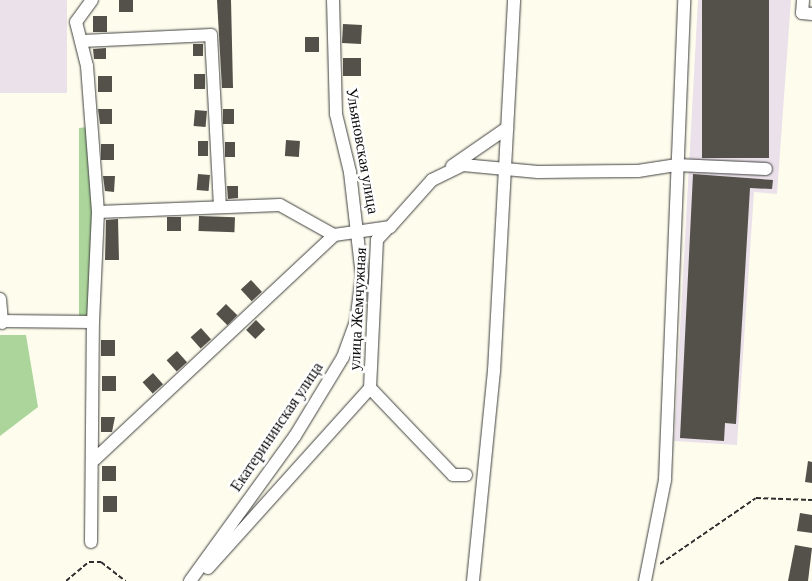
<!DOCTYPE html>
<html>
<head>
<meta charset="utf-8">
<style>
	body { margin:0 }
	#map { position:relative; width:812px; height:581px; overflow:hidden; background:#fefded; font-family:"Crimson Pro",serif }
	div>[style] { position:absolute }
	.industrial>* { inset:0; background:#ebe1ea; transform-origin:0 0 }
	.forest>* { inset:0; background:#abd59a }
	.building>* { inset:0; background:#54504a; transform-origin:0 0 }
	.path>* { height:2px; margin-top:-1px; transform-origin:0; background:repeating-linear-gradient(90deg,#2e2e2e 0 5px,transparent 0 7.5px) }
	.roads { filter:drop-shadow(0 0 1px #3f3f3f) drop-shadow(0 0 1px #3f3f3f) }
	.minor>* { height:12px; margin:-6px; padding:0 6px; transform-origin:6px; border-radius:6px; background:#fff }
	span { translate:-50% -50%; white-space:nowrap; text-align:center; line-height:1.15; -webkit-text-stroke:5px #fff; paint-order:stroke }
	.street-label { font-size:16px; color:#0c0c0c }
</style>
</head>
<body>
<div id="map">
	<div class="industrial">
		<div style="left:0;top:0;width:67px;height:93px"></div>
		<div style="clip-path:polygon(698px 0,791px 0,777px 194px,754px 192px,737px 445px,674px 441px)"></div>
	</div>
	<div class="forest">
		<div style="clip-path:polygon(88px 127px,98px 212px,90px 318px,79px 319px,79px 128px)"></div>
		<div style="clip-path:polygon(0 335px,26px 335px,38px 407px,0 436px)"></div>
	</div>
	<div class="building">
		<div style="left:119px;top:0;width:14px;height:12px"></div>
		<div style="clip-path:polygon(217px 0,231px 0,233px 88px,222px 88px)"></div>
		<div style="left:702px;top:0;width:67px;height:158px"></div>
		<div style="left:93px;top:16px;width:14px;height:16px"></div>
		<div style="left:343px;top:24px;width:19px;height:19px;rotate:3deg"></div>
		<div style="left:305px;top:37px;width:14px;height:15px"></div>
		<div style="left:193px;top:44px;width:10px;height:12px"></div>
		<div style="clip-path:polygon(106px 48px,106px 59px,94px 59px,93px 49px)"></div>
		<div style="left:343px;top:58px;width:18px;height:18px"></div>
		<div style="left:194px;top:74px;width:11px;height:15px"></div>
		<div style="left:98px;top:76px;width:14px;height:16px"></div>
		<div style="clip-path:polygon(98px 109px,112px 109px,112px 124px,100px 124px)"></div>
		<div style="left:223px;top:109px;width:11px;height:15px"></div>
		<div style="left:195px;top:110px;width:12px;height:16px;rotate:5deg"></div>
		<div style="left:286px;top:140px;width:14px;height:16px;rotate:4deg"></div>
		<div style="left:198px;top:141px;width:10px;height:15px"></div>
		<div style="left:225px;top:142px;width:10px;height:15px"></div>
		<div style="left:101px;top:144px;width:13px;height:16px"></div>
		<div style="left:198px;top:174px;width:12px;height:16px;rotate:5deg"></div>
		<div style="clip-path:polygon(693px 174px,773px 180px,772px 189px,750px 188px,736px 424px,725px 423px,724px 441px,680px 438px)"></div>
		<div style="clip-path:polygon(103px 176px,115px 176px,114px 192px,105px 191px)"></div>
		<div style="clip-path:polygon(227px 186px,238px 186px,238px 198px,228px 199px)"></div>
		<div style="left:199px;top:216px;width:36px;height:15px;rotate:2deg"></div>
		<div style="left:167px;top:217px;width:14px;height:14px"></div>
		<div style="clip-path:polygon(118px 219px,119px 260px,105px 260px,106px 220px)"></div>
		<div style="left:251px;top:280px;width:16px;height:14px;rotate:47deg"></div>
		<div style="left:226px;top:304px;width:16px;height:14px;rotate:45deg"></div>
		<div style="left:256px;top:320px;width:13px;height:14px;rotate:45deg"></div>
		<div style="left:201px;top:328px;width:15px;height:14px;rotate:48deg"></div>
		<div style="left:101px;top:340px;width:14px;height:16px"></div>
		<div style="left:177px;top:351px;width:15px;height:14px;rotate:48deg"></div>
		<div style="left:153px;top:373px;width:15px;height:14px;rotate:48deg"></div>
		<div style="left:102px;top:376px;width:14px;height:15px"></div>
		<div style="clip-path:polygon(101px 417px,115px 417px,112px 432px,101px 432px)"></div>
		<div style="clip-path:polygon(808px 461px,812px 462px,812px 483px,805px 482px)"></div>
		<div style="left:102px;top:466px;width:14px;height:15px"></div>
		<div style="left:103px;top:496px;width:14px;height:16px"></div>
		<div style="clip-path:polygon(800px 513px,812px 515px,812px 533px,797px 531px)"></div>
		<div style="clip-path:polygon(795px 545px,812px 548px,808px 581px,788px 581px)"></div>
	</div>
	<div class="path">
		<div style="left:660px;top:564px;width:116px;rotate:-34.5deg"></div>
		<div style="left:756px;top:498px;width:56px;rotate:2deg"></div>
		<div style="left:66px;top:581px;width:30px;rotate:-40deg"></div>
		<div style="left:89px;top:562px;width:12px"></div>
		<div style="left:101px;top:562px;width:31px;rotate:38deg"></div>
	</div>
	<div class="roads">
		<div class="minor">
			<div style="left:92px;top:0;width:27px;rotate:126deg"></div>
			<div style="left:76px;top:22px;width:45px;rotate:76deg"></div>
			<div style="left:87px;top:66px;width:146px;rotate:85.7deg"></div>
			<div style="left:803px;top:0;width:13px;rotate:94deg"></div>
			<div style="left:802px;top:13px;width:10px;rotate:6deg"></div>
			<div style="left:83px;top:41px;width:128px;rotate:-2.7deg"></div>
			<div style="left:211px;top:35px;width:172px;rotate:87deg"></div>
			<div style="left:452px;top:166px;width:67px;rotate:-34.6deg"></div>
			<div style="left:388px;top:228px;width:16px;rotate:133deg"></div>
			<div style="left:377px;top:240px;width:148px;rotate:92.7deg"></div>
			<div style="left:370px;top:388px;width:120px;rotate:46.3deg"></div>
			<div style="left:453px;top:475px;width:13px"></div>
			<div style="left:0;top:299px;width:24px;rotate:85deg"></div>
			<div style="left:0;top:321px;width:93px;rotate:0.6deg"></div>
			<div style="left:93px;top:322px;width:110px;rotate:-87.4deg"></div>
			<div style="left:98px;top:212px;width:182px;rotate:-2.2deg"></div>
			<div style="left:280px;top:205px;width:62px;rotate:29.1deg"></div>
			<div style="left:334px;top:235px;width:57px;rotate:-8.1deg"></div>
			<div style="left:390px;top:227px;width:63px;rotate:-48.2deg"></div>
			<div style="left:432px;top:180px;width:34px;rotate:-26deg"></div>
			<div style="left:463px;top:165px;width:75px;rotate:5.3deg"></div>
			<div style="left:538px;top:172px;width:100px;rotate:-0.6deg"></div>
			<div style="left:638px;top:171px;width:38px;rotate:-9deg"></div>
			<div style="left:676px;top:165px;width:90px;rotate:2.5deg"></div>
			<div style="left:95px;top:459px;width:328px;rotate:-43.1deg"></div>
			<div style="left:91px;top:542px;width:220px;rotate:-89.5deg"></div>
			<div style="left:208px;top:568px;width:242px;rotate:-48deg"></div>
			<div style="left:190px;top:581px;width:179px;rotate:-54.1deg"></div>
			<div style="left:295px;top:436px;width:92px;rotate:-58.7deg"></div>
			<div style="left:343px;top:357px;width:37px;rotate:-70deg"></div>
			<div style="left:356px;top:322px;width:46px;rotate:-82.6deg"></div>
			<div style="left:362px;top:276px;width:105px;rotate:-96.6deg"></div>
			<div style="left:350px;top:172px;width:60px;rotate:-103.6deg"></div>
			<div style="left:336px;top:114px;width:114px;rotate:-91.5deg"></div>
			<div style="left:473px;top:581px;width:211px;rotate:-84.3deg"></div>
			<div style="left:494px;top:371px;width:372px;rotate:-86.9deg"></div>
			<div style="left:645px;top:581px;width:103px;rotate:-78.8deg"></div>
			<div style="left:665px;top:480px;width:480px;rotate:-87.7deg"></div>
		</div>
	</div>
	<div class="street-label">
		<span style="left:362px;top:151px;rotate:80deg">Ульяновская улица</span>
		<span style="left:358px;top:309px;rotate:-87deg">улица Жемчужная</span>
		<span style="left:277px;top:427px;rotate:-56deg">Екатерининская улица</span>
	</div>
</div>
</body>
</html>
